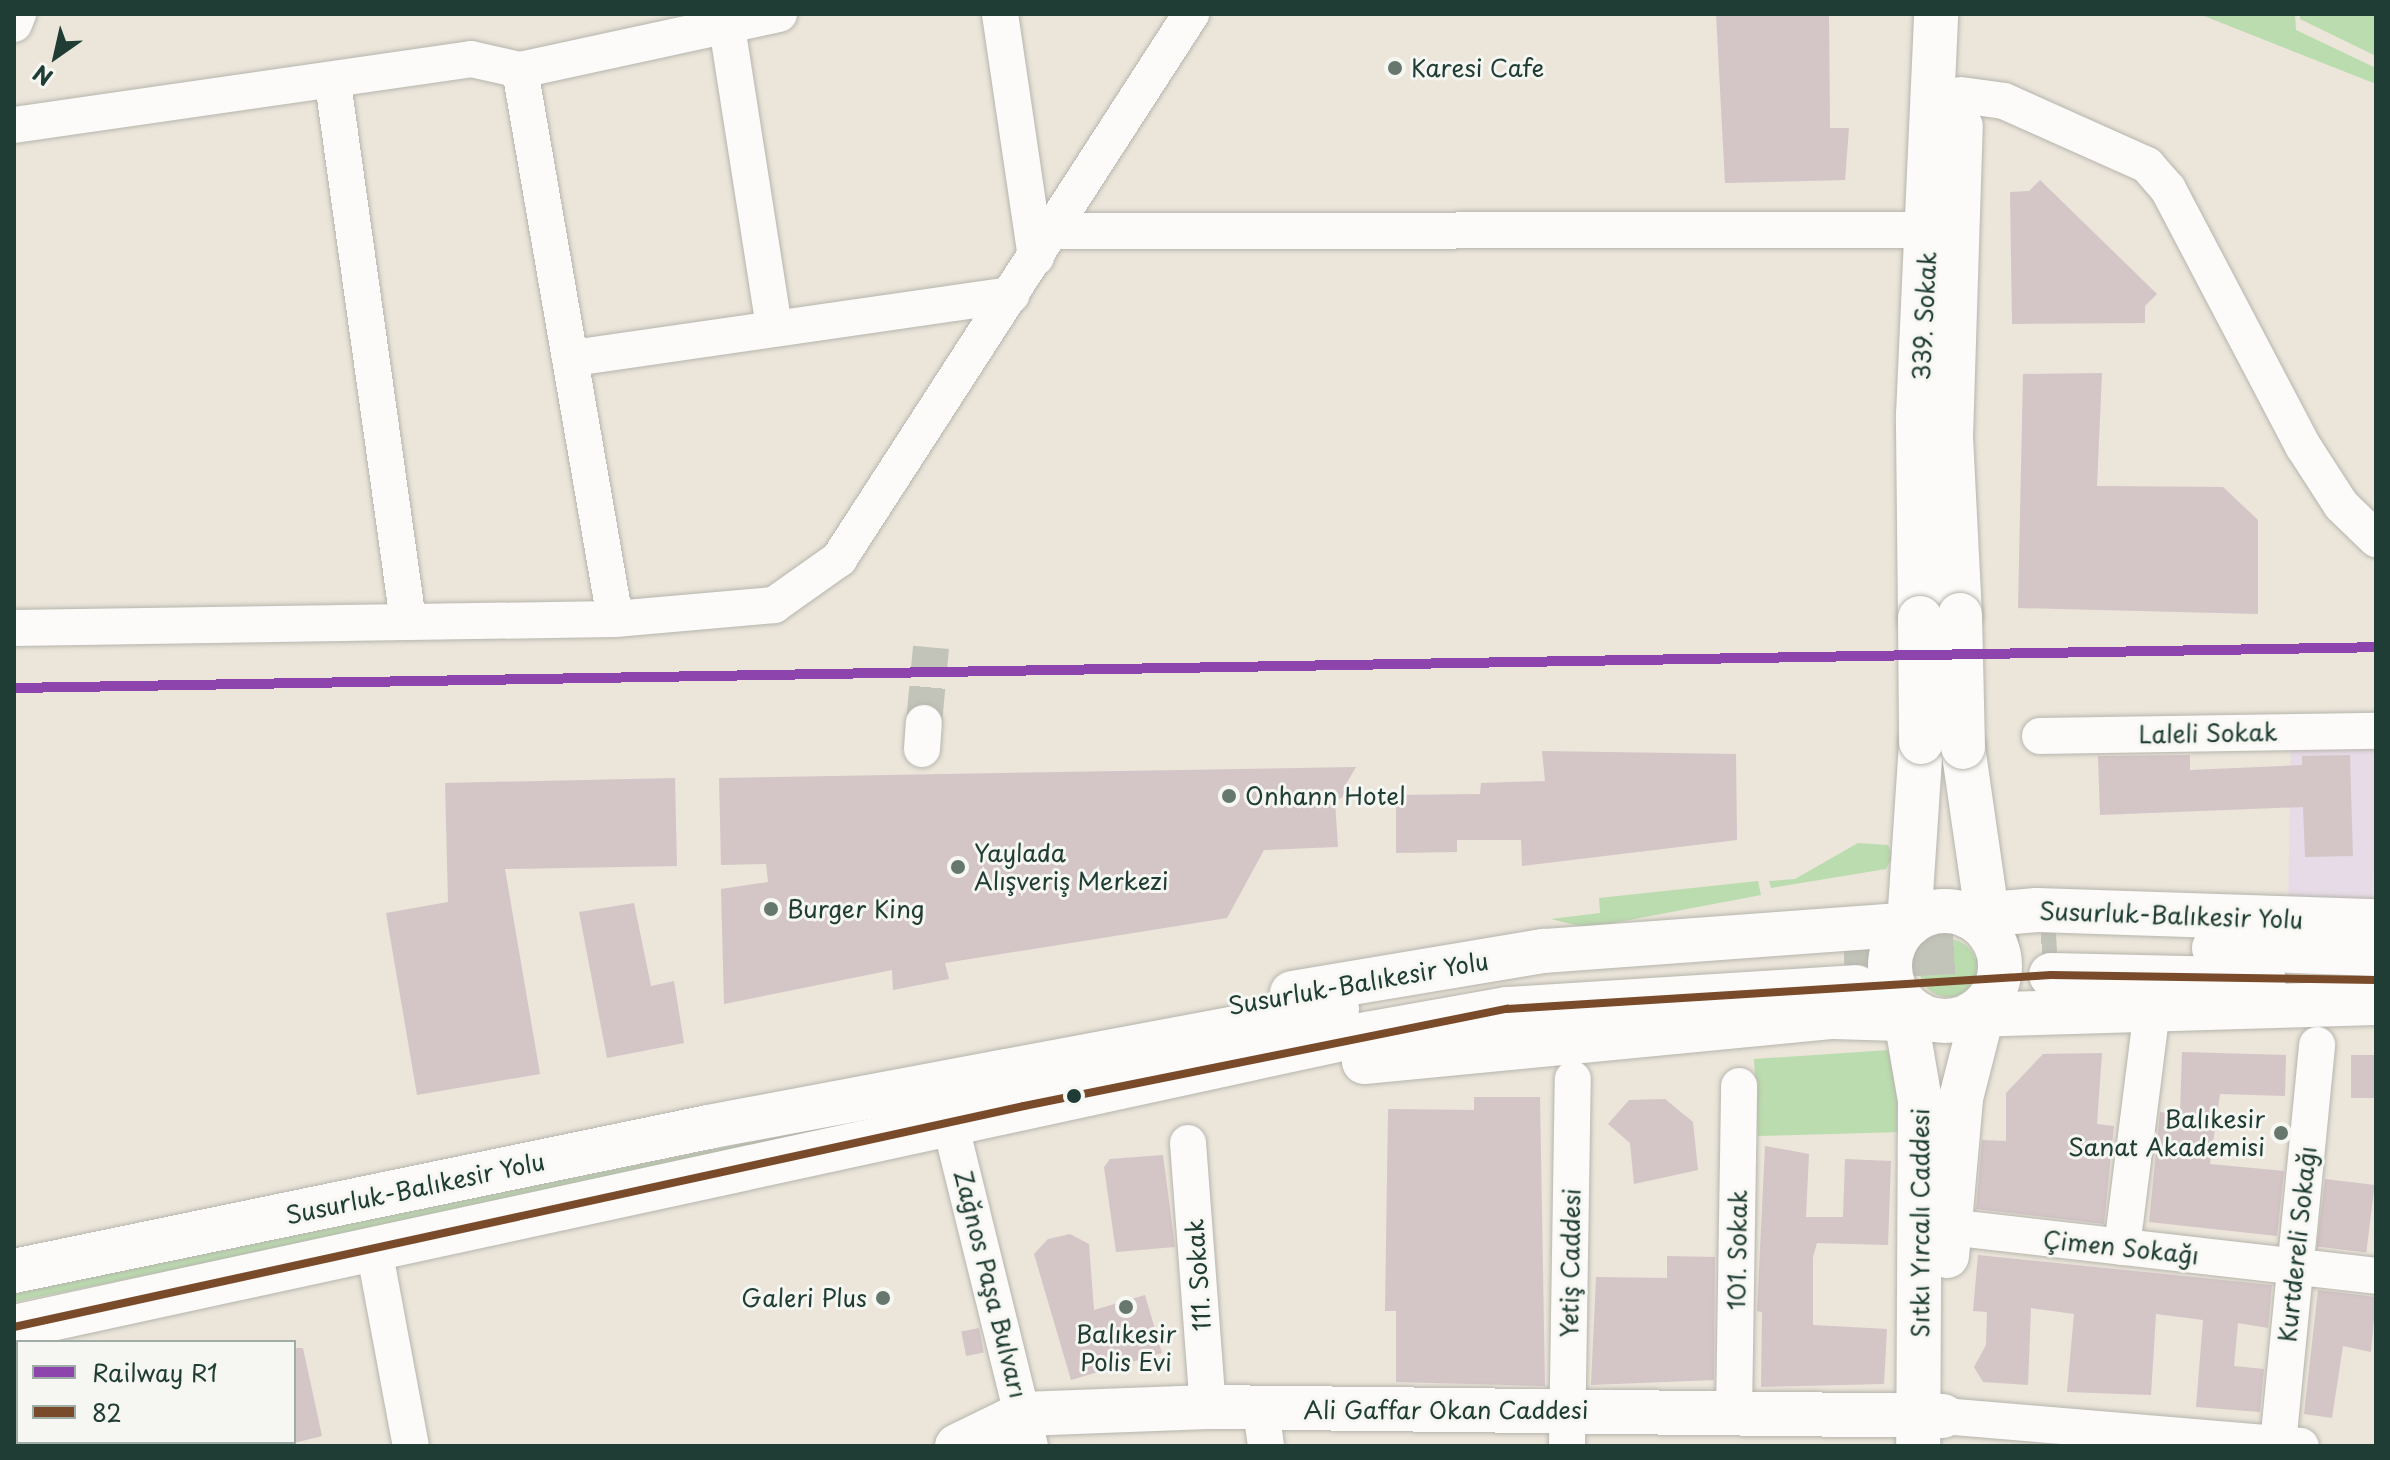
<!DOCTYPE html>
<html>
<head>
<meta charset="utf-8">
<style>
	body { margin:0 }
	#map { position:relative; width:2390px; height:1460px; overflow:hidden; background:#ebe5da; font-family:"Playpen Sans",sans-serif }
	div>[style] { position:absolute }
	.built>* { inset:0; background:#e7dbe7; transform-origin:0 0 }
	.green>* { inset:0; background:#bbdcaf }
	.round { border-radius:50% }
	.building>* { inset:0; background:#d4c5c7; transform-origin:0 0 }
	.minor-tunnel>* { height:36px; margin-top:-18px; transform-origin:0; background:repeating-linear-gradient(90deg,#c2c3b9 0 36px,transparent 0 54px) }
	.highway-tunnel>* { height:44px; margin-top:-22px; transform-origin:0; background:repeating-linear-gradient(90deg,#c2c3b9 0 44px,transparent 0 66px) }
	.roads { filter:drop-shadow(0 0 2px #b6b5ad) drop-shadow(0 0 2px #b6b5ad) }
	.minor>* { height:36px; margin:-18px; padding:0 18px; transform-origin:18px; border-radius:18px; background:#fcfbf9 }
	.major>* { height:44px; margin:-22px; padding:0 22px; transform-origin:22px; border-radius:22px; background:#fcfbf9 }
	.highway>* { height:44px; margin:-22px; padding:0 22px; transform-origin:22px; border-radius:22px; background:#fcfbf9 }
	.highway>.ring { margin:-22px; padding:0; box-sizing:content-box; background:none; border:44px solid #fcfbf9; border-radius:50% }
	.rail>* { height:6px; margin:-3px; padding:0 3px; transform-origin:3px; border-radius:3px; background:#b3b5b3 }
	.bridges { filter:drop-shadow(0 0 2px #b6b5ad) drop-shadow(0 0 2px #b6b5ad) }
	.major-bridge>* { height:44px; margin:-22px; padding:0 22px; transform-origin:22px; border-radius:22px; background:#fcfbf9 }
	.bus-1>* { height:8px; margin:-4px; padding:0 4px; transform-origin:4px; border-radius:4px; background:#7a4b2a }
	.rail-1>* { height:10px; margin:-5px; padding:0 5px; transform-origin:5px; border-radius:5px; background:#8e44ad }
	.dots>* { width:22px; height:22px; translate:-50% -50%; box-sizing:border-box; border:4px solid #f6f6f2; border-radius:50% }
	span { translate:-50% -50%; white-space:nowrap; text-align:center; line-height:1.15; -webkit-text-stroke:6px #f6f6f2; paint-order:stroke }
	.poi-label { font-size:24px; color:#1f3d34 }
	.left { translate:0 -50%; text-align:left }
	.right { translate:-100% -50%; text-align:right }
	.street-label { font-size:24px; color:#1f3d34 }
	.frame { position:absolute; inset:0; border:16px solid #1f3d34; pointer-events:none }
	.legend { position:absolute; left:16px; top:1340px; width:280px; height:104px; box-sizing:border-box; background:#f6f6f2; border:2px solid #a0aca6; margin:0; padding:10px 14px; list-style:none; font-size:24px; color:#1f3d34 }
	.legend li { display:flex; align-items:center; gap:16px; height:40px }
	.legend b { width:40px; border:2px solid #a0aca6 }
	.north { position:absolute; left:16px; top:16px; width:80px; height:80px; -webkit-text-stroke:6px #f6f6f2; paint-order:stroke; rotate:214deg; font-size:22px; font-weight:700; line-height:32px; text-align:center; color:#1f3d34 }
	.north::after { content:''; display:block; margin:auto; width:28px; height:36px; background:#1f3d34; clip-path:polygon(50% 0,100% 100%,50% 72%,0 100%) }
</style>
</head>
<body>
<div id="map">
	<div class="built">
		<div style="left:2291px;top:741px;width:85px;height:159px;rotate:1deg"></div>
	</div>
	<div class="green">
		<div style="clip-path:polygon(2199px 14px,2295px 14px,2296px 30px,2376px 68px,2376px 84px)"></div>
		<div style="clip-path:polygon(2300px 14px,2376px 14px,2376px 56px,2300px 19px)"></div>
		<div style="clip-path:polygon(1858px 843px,1888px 845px,1893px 856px,1886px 869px,1771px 888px,1769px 881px,1795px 879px)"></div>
		<div style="clip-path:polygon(1758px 881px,1761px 895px,1587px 928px,1551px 919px,1600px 913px,1599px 898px)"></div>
		<div class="round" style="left:1919px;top:939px;width:58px;height:58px"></div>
		<div style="clip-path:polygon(1889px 1050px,1901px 1067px,1901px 1132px,1758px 1136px,1754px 1059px)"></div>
		<div style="clip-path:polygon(1077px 1077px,251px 1254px,14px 1302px,14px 1292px,176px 1257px)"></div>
	</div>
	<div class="building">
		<div style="clip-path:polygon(1716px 14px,1829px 14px,1830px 128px,1849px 128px,1845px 180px,1725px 183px)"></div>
		<div style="clip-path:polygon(2040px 180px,2157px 294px,2145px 306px,2145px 323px,2012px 324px,2010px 192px,2029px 191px)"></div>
		<div style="clip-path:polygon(2102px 373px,2097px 486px,2223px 487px,2258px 520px,2258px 614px,2018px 608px,2023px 374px)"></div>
		<div style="clip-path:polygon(1542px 751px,1736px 754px,1737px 840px,1522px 866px,1521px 840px,1457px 840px,1457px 852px,1396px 853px,1396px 795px,1480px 794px,1481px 783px,1545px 781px)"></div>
		<div style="clip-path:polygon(2190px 755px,2190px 770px,2302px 765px,2302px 756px,2350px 755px,2353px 856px,2305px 857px,2303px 807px,2100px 815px,2098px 756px)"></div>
		<div style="clip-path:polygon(1356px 767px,1346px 784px,1352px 790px,1335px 802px,1338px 847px,1264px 850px,1227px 918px,945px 963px,949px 979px,893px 990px,892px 970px,724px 1004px,721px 889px,768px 882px,766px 864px,721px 865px,719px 778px)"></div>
		<div style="clip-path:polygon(675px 778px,677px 866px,505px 869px,540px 1074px,417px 1095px,386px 913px,448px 902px,445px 783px)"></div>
		<div style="clip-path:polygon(634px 903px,651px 986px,674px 981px,684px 1043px,607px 1058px,579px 912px)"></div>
		<div style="clip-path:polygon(2182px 1052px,2286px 1055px,2285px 1096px,2220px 1094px,2210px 1164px,2284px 1171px,2277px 1236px,2149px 1222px,2160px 1112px,2180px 1114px)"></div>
		<div style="clip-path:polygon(2102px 1053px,2097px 1124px,2114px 1126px,2104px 1224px,1976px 1209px,1982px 1140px,2006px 1141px,2006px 1093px,2043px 1054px)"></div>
		<div style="left:2351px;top:1055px;width:25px;height:43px"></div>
		<div style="clip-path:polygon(1474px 1097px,1540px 1097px,1545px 1386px,1396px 1382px,1396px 1311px,1385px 1311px,1388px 1109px,1474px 1110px)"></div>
		<div style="clip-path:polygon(1665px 1099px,1693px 1122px,1698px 1170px,1634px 1184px,1630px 1143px,1608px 1124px,1629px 1100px)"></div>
		<div style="clip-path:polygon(1765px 1146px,1809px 1154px,1806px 1217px,1843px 1217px,1845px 1159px,1891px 1161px,1888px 1245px,1817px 1243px,1813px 1257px,1813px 1325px,1887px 1329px,1884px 1384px,1761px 1387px,1762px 1312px,1757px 1311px)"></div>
		<div style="clip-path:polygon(1163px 1155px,1175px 1247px,1116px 1252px,1104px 1167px,1110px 1159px)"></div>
		<div style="left:2325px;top:1179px;width:50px;height:68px;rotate:7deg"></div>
		<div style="clip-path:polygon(1070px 1234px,1089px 1244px,1094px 1310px,1145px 1295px,1162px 1353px,1071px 1380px,1034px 1254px,1048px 1239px)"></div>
		<div style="clip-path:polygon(1978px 1255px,2272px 1285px,2268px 1328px,2238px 1323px,2234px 1366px,2264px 1369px,2260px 1412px,2196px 1407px,2203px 1320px,2156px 1314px,2151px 1395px,2067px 1392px,2074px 1314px,2031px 1308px,2028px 1385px,1983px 1382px,1974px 1367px,1986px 1345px,1987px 1312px,1973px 1311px)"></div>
		<div style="clip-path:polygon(1667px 1256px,1715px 1257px,1714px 1380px,1591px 1385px,1596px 1277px,1667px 1278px)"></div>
		<div style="clip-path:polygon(2318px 1290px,2376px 1297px,2371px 1352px,2343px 1346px,2332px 1418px,2304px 1414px)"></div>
		<div style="left:979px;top:1328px;width:25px;height:18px;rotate:79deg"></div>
		<div style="clip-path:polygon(294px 1348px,303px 1348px,322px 1436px,294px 1443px)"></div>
	</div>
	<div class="minor-tunnel">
		<div style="left:924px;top:723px;width:76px;rotate:-84.7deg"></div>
	</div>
	<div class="highway-tunnel">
		<div style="left:1844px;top:958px;width:213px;rotate:-3.2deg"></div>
	</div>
	<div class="roads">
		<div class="minor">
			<div style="left:725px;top:14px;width:316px;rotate:81.1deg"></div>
			<div style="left:1000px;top:14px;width:246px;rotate:81.6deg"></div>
			<div style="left:14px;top:24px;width:11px;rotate:-68deg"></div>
			<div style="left:520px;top:70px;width:557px;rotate:80.18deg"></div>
			<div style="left:333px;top:83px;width:543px;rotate:82.06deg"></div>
			<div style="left:1961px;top:95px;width:43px;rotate:7.9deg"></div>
			<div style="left:2004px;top:101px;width:157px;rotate:24.1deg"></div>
			<div style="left:2147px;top:165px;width:32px;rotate:49deg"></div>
			<div style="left:2168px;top:189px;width:290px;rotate:62.3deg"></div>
			<div style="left:2303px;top:446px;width:70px;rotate:57.2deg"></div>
			<div style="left:2341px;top:505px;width:49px;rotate:44.2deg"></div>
			<div style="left:14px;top:125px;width:462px;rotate:-8.2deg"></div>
			<div style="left:471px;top:59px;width:50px;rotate:12.7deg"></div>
			<div style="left:520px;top:70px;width:265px;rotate:-12.2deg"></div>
			<div style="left:1052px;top:231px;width:877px;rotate:-0.07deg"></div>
			<div style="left:573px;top:358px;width:443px;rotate:-8.2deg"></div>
			<div style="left:14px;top:628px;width:601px;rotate:-0.86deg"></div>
			<div style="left:615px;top:619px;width:160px;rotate:-5deg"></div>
			<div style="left:774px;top:605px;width:80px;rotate:-35.3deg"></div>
			<div style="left:839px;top:559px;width:649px;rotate:-57.14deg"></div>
			<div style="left:2040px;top:736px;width:336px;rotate:-0.9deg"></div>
			<div style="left:922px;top:749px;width:26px;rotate:-86deg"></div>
			<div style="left:950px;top:1123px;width:333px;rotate:76.1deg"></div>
			<div style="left:1188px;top:1143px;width:265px;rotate:85.7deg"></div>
			<div style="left:1948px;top:1227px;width:431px;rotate:6.5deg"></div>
			<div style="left:2122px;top:1247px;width:224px;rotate:-82.8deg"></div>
			<div style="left:374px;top:1249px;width:200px;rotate:79.4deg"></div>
			<div style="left:1261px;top:1410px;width:36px;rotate:82deg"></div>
			<div style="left:1734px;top:1413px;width:327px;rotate:-89.1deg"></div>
			<div style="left:1943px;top:1416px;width:359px;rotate:4.8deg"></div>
			<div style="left:2278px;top:1444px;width:401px;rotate:-84.4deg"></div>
			<div style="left:1567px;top:1446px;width:367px;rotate:-89.1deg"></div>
		</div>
		<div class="major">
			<div style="left:1960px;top:615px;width:178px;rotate:-92.9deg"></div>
			<div style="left:1951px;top:437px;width:311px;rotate:-88.2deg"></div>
			<div style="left:1920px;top:618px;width:203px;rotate:-90.6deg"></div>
			<div style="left:1918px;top:415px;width:401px;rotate:-87.4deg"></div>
			<div style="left:1963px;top:747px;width:190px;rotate:81.8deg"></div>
			<div style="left:1909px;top:924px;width:182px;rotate:-86.2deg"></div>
			<div style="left:1903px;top:1002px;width:99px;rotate:80.2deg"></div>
			<div style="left:1920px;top:1100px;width:346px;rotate:90.3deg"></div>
			<div style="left:1947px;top:1256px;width:159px;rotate:-84.9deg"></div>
			<div style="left:1961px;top:1098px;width:97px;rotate:-75.7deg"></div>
			<div style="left:14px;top:1403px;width:17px;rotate:77deg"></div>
			<div style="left:957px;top:1446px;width:73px;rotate:-25.9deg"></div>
			<div style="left:1023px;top:1414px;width:185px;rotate:-2.2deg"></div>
			<div style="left:1208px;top:1407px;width:735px;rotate:0.7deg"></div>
		</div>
		<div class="highway">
			<div class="ring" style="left:1890px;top:911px;width:66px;height:66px"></div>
			<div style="left:1967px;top:916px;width:70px;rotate:-4.9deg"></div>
			<div style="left:2037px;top:910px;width:339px;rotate:1.9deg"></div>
			<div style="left:2214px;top:948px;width:162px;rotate:2.1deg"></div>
			<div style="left:2051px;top:975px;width:213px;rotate:1.3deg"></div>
			<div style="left:1292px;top:993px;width:255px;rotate:-9.5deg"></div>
			<div style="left:1544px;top:951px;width:366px;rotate:-4.2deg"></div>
			<div style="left:1971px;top:1015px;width:405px;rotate:-1.7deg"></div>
			<div style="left:1364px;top:1062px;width:471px;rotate:-5.5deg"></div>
			<div style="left:1833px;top:1017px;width:101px;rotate:1.7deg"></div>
			<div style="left:14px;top:1271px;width:709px;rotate:-11.72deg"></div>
			<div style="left:708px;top:1127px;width:640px;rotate:-10.63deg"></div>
			<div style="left:14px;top:1327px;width:1372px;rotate:-12.24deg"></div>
			<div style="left:1355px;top:1036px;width:154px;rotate:-10.1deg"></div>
			<div style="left:1507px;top:1009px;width:350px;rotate:-3.6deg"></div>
		</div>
	</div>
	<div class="rail">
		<div style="left:14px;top:688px;width:2362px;rotate:-0.99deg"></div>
	</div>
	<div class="bridges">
		<div class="major-bridge">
			<div style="left:1960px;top:615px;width:132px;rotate:88.7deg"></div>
			<div style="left:1920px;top:618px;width:124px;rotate:89.5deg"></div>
		</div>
	</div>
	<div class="bus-1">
		<div style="left:14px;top:1327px;width:1034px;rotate:-12.34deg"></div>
		<div style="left:1024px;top:1106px;width:493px;rotate:-11.4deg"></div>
		<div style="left:1507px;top:1009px;width:545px;rotate:-3.58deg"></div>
		<div style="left:2051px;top:975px;width:325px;rotate:0.9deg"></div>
	</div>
	<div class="rail-1">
		<div style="left:14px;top:688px;width:2362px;rotate:-0.99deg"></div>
	</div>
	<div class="dots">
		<div style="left:1395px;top:68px;background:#66786e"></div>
		<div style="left:1229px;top:796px;background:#66786e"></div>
		<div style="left:958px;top:867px;background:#66786e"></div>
		<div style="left:771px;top:909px;background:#66786e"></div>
		<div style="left:1074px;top:1096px;background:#1f3d34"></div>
		<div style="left:2281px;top:1133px;background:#66786e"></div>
		<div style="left:883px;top:1298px;background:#66786e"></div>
		<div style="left:1126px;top:1307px;background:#66786e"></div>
	</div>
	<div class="poi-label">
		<span class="left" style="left:1411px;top:68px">Karesi Cafe</span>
		<span class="left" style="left:1245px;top:796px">Onhann Hotel</span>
		<span class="left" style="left:974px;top:867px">Yaylada<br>Alışveriş Merkezi</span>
		<span class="left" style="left:787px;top:909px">Burger King</span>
		<span class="right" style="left:2265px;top:1133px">Balıkesir<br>Sanat Akademisi</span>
		<span class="right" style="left:867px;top:1298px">Galeri Plus</span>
		<span style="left:1126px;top:1348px">Balıkesir<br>Polis Evi</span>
	</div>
	<div class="street-label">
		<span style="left:1924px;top:316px;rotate:-87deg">339. Sokak</span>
		<span style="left:2208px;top:733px;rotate:-1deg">Laleli Sokak</span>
		<span style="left:2171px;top:915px;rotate:2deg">Susurluk-Balıkesir Yolu</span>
		<span style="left:1358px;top:983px;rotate:-10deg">Susurluk-Balıkesir Yolu</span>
		<span style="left:415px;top:1188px;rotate:-12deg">Susurluk-Balıkesir Yolu</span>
		<span style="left:1920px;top:1223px;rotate:-90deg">Sıtkı Yırcalı Caddesi</span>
		<span style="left:2297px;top:1244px;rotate:-84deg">Kurtdereli Sokağı</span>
		<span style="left:2121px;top:1247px;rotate:6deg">Çimen Sokağı</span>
		<span style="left:1737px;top:1250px;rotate:-89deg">101. Sokak</span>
		<span style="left:1570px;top:1263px;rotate:-89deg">Yetiş Caddesi</span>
		<span style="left:1198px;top:1275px;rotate:-94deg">111. Sokak</span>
		<span style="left:991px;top:1284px;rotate:76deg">Zağnos Paşa Bulvarı</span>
		<span style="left:1446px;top:1410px">Ali Gaffar Okan Caddesi</span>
	</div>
	<div class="frame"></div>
	<ul class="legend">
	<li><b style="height:10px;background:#8e44ad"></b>Railway R1</li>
	<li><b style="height:10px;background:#7a4b2a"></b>82</li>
	</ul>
	<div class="north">N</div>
</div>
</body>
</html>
